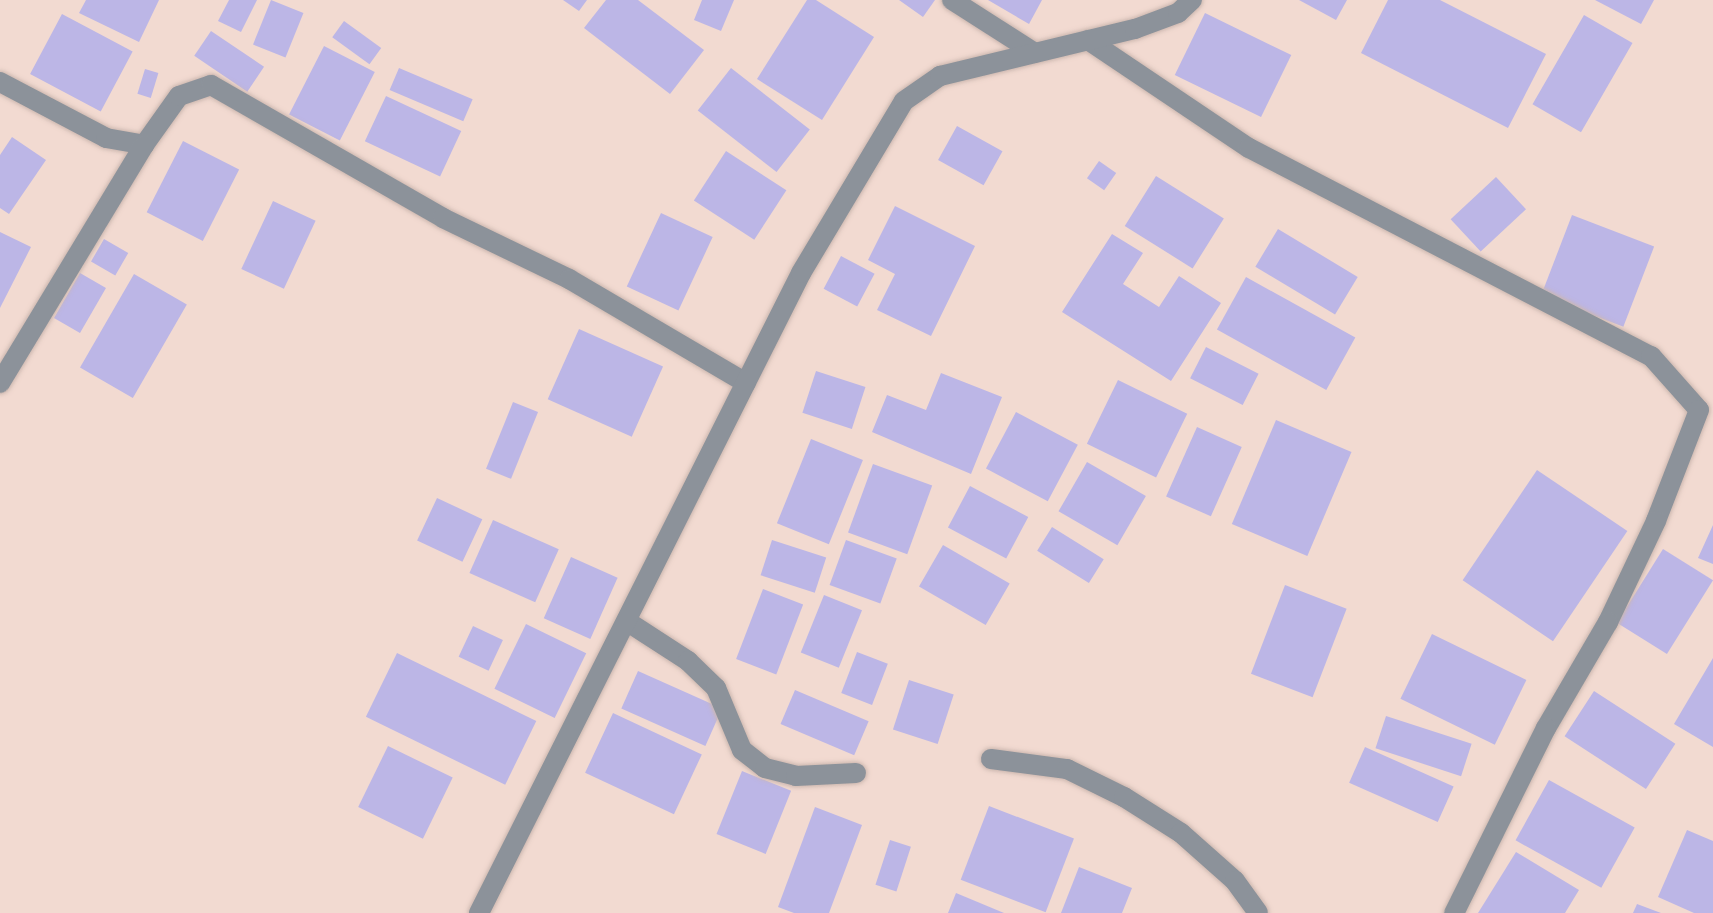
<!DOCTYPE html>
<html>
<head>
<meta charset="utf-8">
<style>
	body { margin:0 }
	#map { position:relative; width:1713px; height:913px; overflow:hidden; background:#f2dad1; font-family:"DM Sans",sans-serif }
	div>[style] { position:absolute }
	.building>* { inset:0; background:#bcb6e6; transform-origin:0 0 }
	.roads { filter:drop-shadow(0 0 2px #ccb7af) drop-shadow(0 0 2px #ccb7af) }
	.minor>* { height:20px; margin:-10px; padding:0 10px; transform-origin:10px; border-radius:10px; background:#8c929a }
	span { translate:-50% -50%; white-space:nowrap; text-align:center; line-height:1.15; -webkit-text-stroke:8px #fce8e1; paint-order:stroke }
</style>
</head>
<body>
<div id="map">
	<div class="building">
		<div style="clip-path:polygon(86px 0,159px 0,139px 42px,79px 13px)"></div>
		<div style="clip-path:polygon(229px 0,257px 0,241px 32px,218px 21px)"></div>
		<div style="left:271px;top:0;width:35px;height:48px;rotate:22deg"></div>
		<div style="clip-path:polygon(563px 0,587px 0,579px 11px)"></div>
		<div style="clip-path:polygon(606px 0,638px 0,704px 50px,670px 94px,584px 28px)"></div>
		<div style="clip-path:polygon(702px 0,734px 0,721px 31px,694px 20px)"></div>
		<div style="clip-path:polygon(807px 0,816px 0,874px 37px,822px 120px,757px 79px)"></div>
		<div style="clip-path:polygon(899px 0,935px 0,923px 17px)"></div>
		<div style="clip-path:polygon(988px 0,1042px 0,1029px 24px)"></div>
		<div style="clip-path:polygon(1299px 0,1347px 0,1336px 20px)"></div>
		<div style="clip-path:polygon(1388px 0,1440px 0,1546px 54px,1508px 128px,1361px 53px)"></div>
		<div style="clip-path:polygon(1595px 0,1654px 0,1641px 24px)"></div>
		<div style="left:1205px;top:13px;width:96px;height:69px;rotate:26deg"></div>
		<div style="left:62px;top:14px;width:80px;height:68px;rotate:28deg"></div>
		<div style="left:1584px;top:15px;width:56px;height:103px;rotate:30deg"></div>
		<div style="left:344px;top:21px;width:46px;height:20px;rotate:36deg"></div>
		<div style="left:211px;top:31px;width:64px;height:30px;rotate:34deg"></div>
		<div style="left:324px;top:46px;width:57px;height:77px;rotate:27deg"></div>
		<div style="left:399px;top:68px;width:80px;height:24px;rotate:23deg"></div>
		<div style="left:731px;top:68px;width:100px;height:54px;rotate:38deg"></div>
		<div style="left:145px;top:69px;width:14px;height:26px;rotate:17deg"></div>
		<div style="left:386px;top:96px;width:83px;height:50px;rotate:25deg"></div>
		<div style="left:957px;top:126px;width:52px;height:39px;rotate:29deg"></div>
		<div style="clip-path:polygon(12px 137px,46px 160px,9px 214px,0 208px,0 155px)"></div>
		<div style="left:183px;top:141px;width:63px;height:80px;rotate:27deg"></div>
		<div style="left:726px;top:151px;width:72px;height:59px;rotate:33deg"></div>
		<div style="left:1099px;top:161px;width:21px;height:21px;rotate:35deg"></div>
		<div style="left:1156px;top:176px;width:80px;height:59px;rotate:32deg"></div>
		<div style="left:1496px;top:177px;width:44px;height:62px;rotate:47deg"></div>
		<div style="left:273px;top:201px;width:47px;height:75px;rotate:25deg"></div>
		<div style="clip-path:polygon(895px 206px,975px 246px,931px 336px,877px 310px,895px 274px,868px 260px)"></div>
		<div style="left:661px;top:213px;width:57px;height:81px;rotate:25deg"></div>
		<div style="left:1572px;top:215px;width:88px;height:86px;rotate:21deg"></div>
		<div style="left:1278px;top:229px;width:93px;height:44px;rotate:31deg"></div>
		<div style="clip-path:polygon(0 232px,31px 247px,0 308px)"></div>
		<div style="clip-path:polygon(1112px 234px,1143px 253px,1123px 284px,1159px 307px,1179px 276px,1221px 303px,1171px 381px,1062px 312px)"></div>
		<div style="left:104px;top:239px;width:28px;height:26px;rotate:30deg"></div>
		<div style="left:841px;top:256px;width:38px;height:37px;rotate:28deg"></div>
		<div style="left:80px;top:273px;width:30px;height:52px;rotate:30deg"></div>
		<div style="left:134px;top:274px;width:61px;height:108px;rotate:30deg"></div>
		<div style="left:1246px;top:277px;width:125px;height:60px;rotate:29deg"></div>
		<div style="left:579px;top:329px;width:92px;height:77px;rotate:24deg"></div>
		<div style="left:1206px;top:347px;width:59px;height:35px;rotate:27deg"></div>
		<div style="left:816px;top:371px;width:52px;height:44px;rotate:18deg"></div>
		<div style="clip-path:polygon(941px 373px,1002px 397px,971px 474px,872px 432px,887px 395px,926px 410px)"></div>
		<div style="left:1118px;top:380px;width:77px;height:71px;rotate:26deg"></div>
		<div style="left:513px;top:402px;width:27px;height:72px;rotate:22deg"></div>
		<div style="left:1016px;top:412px;width:70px;height:64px;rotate:28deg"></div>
		<div style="left:1276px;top:420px;width:82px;height:113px;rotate:23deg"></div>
		<div style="left:1197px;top:427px;width:49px;height:76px;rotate:24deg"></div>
		<div style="left:811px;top:439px;width:56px;height:91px;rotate:22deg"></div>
		<div style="left:1087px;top:462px;width:68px;height:57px;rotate:30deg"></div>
		<div style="left:873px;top:464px;width:63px;height:73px;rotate:20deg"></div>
		<div style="left:1537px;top:470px;width:109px;height:133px;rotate:34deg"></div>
		<div style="left:970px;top:486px;width:66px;height:47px;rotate:28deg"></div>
		<div style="left:437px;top:498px;width:50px;height:47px;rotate:25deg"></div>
		<div style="left:493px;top:520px;width:72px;height:58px;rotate:24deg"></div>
		<div style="clip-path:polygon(1713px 525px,1713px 564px,1698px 558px)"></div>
		<div style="left:1052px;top:527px;width:61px;height:28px;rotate:32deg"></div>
		<div style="left:772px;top:540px;width:57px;height:37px;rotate:18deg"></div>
		<div style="left:846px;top:540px;width:54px;height:48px;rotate:20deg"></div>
		<div style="left:943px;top:545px;width:77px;height:48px;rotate:30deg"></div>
		<div style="left:1663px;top:549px;width:59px;height:87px;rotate:32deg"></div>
		<div style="left:571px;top:557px;width:51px;height:67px;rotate:24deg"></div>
		<div style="left:1285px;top:585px;width:66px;height:95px;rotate:21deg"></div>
		<div style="left:763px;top:589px;width:43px;height:75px;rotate:21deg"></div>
		<div style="left:824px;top:595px;width:41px;height:62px;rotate:22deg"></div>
		<div style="left:526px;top:624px;width:67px;height:72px;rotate:26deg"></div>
		<div style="left:473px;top:626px;width:33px;height:34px;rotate:25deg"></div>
		<div style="left:1432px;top:634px;width:105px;height:72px;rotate:26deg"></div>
		<div style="left:857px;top:652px;width:33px;height:44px;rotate:21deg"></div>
		<div style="left:397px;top:653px;width:155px;height:71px;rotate:26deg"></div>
		<div style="clip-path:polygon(1713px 658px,1713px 747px,1674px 724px)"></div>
		<div style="left:638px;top:671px;width:92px;height:41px;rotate:24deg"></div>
		<div style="left:909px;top:680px;width:47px;height:52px;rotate:18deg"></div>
		<div style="left:795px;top:690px;width:80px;height:37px;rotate:23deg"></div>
		<div style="left:1594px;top:691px;width:97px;height:54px;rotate:33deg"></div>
		<div style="left:613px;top:713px;width:98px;height:66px;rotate:25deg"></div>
		<div style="left:1386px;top:716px;width:90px;height:34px;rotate:18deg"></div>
		<div style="left:388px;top:746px;width:72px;height:68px;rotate:26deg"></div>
		<div style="left:1365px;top:747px;width:97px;height:39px;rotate:24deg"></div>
		<div style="left:742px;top:771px;width:53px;height:68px;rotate:22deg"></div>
		<div style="left:1549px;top:780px;width:98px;height:69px;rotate:29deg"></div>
		<div style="left:989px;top:806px;width:91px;height:79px;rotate:21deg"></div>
		<div style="clip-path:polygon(815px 807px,862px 825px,829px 913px,794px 913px,778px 907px)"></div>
		<div style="clip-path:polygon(1687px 830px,1713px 841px,1713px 913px,1694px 913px,1658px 897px)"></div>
		<div style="left:890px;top:840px;width:22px;height:47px;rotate:18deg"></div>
		<div style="clip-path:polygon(1516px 852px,1579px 890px,1565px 913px,1478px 913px)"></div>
		<div style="clip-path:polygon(1079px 867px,1132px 888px,1122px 913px,1061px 913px)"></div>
		<div style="clip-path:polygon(956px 893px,1004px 913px,948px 913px)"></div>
		<div style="clip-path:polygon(1637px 904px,1661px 913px,1633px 913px)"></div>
	</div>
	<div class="roads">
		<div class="minor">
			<div style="left:952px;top:0;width:98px;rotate:32.6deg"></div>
			<div style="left:1088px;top:40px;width:194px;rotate:33.9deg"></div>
			<div style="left:1249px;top:148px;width:453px;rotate:27.4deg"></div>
			<div style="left:1651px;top:356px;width:72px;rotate:48.4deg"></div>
			<div style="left:1699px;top:410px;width:119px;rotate:111.2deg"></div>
			<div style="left:1656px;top:521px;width:112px;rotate:115.4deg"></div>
			<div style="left:1608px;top:622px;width:123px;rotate:120.3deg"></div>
			<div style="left:1546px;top:728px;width:207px;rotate:116.4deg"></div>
			<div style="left:0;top:82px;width:120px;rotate:27.8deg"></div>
			<div style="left:106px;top:138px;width:39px;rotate:10deg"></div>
			<div style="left:144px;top:145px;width:60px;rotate:-54.5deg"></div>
			<div style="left:179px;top:96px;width:34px;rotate:-19deg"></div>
			<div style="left:211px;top:85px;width:267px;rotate:29.8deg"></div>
			<div style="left:443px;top:218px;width:140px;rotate:25.8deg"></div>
			<div style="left:569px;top:279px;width:205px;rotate:30.4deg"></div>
			<div style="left:0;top:383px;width:278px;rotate:-58.8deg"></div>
			<div style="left:628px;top:622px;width:72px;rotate:33deg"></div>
			<div style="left:688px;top:661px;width:39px;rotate:44deg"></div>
			<div style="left:716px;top:688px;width:67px;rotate:67.2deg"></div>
			<div style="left:742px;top:750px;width:29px;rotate:38deg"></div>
			<div style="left:765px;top:768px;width:32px;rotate:14deg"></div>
			<div style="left:796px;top:776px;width:60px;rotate:-2.9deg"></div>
			<div style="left:991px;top:759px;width:77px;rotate:7.5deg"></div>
			<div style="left:1067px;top:769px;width:64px;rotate:26.2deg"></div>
			<div style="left:1124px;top:797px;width:67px;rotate:32.3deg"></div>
			<div style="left:1181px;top:833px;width:72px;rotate:41.6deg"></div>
			<div style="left:1235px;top:881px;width:39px;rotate:54deg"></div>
			<div style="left:479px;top:913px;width:716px;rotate:-63.29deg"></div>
			<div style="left:801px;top:273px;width:200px;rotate:-59.1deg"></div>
			<div style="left:904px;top:101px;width:44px;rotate:-34.8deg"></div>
			<div style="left:940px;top:76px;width:201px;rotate:-13.6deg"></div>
			<div style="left:1135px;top:29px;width:46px;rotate:-20.4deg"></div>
			<div style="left:1178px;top:13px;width:19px;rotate:-43deg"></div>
		</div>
	</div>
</div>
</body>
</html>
